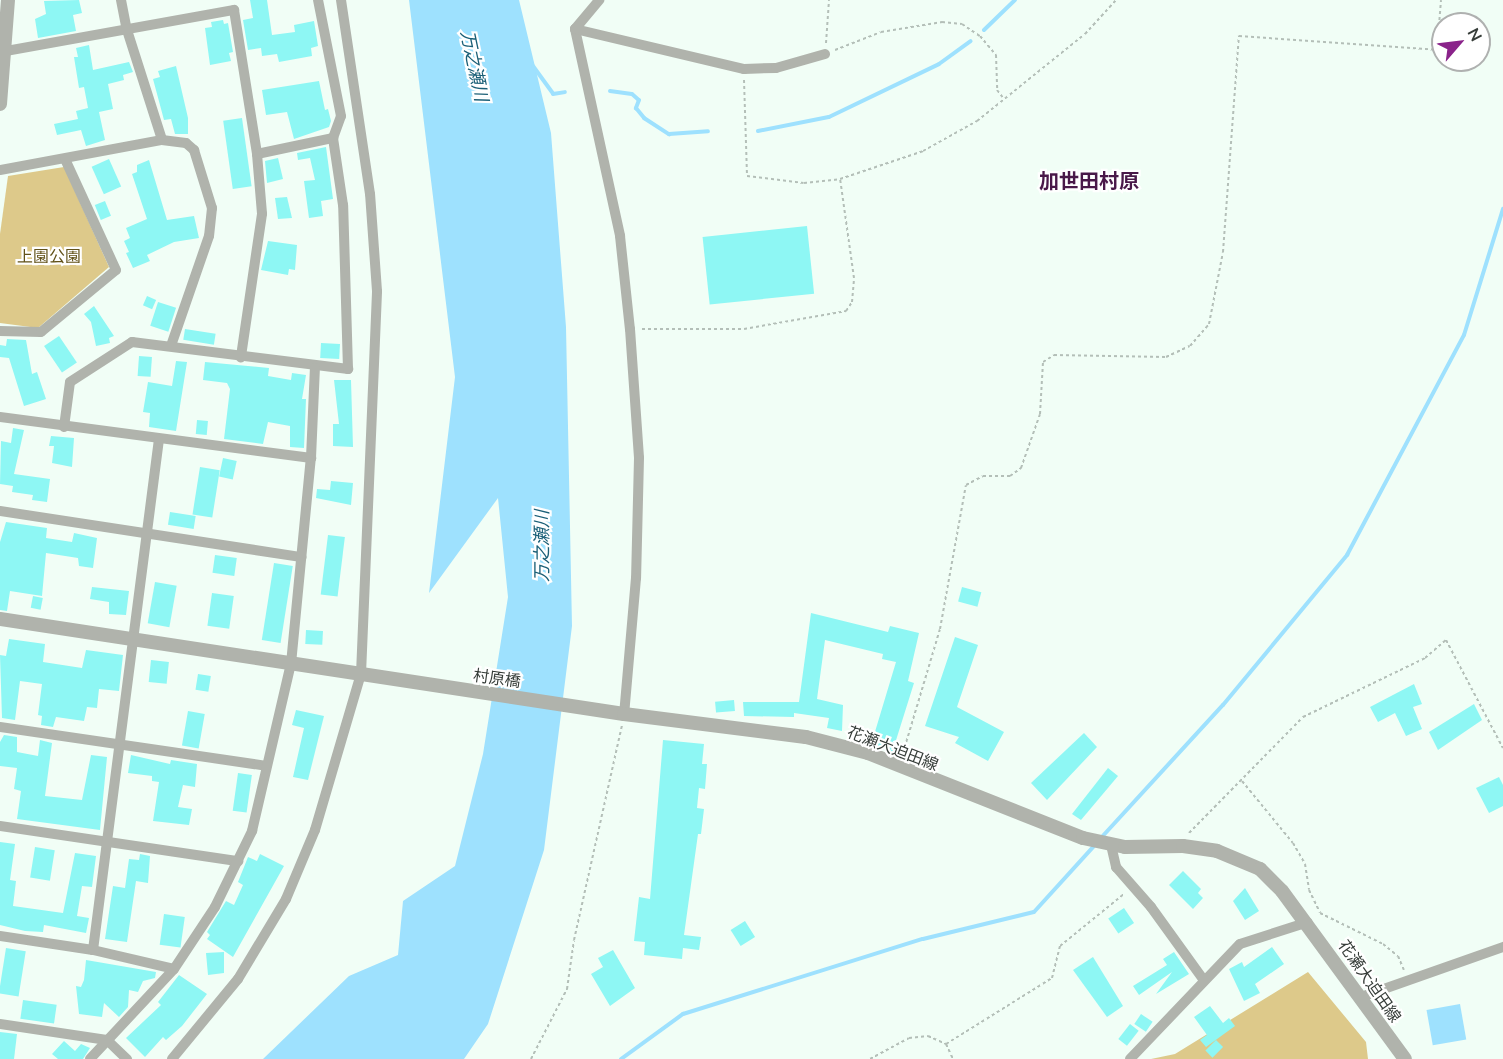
<!DOCTYPE html>
<html>
<head>
<meta charset="utf-8">
<style>
	body { margin:0 }
	#map { position:relative; width:1503px; height:1059px; overflow:hidden; background:#f1fef6; font-family:Mulish,"Noto Sans JP",sans-serif }
	div>[style] { position:absolute }
	.green>* { inset:0; background:#ddc98a }
	.water>* { inset:0; background:#9ee1fe; transform-origin:0 0 }
	.stream>* { height:4px; margin:-2px; padding:0 2px; transform-origin:2px; border-radius:2px; background:#9ee1fe }
	.building>* { inset:0; background:#8ef7f4; transform-origin:0 0 }
	.path>* { height:2px; margin-top:-1px; transform-origin:0; background:repeating-linear-gradient(90deg,#b4bfb8 0 3px,transparent 0 6px) }
	.minor>* { height:10px; margin:-5px; padding:0 5px; transform-origin:5px; border-radius:5px; background:#b0b3ac }
	.tertiary>* { height:14px; margin:-7px; padding:0 7px; transform-origin:7px; border-radius:7px; background:#b0b3ac }
	span { translate:-50% -50%; white-space:nowrap; text-align:center; line-height:1.15; -webkit-text-stroke:4.5px #fff; paint-order:stroke }
	.park-label { font-size:16px; color:#625219 }
	.street-label { font-size:16px; color:#363d39 }
	.water-label { font-size:18px; color:#1a5f77; font-style:italic }
	.quarter-label { font-size:20px; color:#491849; font-weight:700 }
	.north { position:absolute; left:1431px; top:12px; width:60px; height:60px; box-sizing:border-box; background:#fff; border:2px solid #afb1b0; border-radius:50%; rotate:62deg; font-size:16px; font-weight:700; line-height:24px; text-align:center; color:#363d39 }
	.north::after { content:''; display:block; margin:auto; width:21px; height:27px; background:#8a238a; clip-path:polygon(50% 0,100% 100%,50% 72%,0 100%) }
</style>
</head>
<body>
<div id="map">
	<div class="green">
		<div style="clip-path:polygon(64px 167px,109px 267px,38px 328px,0 323px,0 234px,8px 176px)"></div>
		<div style="clip-path:polygon(1308px 972px,1366px 1042px,1368px 1059px,1151px 1059px,1175px 1054px)"></div>
	</div>
	<div class="water">
		<div style="clip-path:polygon(409px 0,519px 0,551px 133px,566px 327px,572px 626px,544px 850px,488px 1024px,464px 1059px,263px 1059px,349px 976px,398px 955px,403px 901px,455px 866px,483px 754px,508px 597px,498px 498px,429px 593px,455px 377px)"></div>
		<div style="left:1460px;top:1004px;width:36px;height:34px;rotate:80deg"></div>
	</div>
	<div class="stream">
		<div style="left:984px;top:30px;width:43px;rotate:-44.1deg"></div>
		<div style="left:533px;top:66px;width:34px;rotate:54deg"></div>
		<div style="left:553px;top:94px;width:12px;rotate:-9deg"></div>
		<div style="left:610px;top:91px;width:22px;rotate:8deg"></div>
		<div style="left:632px;top:94px;width:9px;rotate:41deg"></div>
		<div style="left:639px;top:100px;width:9px;rotate:111deg"></div>
		<div style="left:636px;top:108px;width:13px;rotate:51deg"></div>
		<div style="left:644px;top:118px;width:30px;rotate:33deg"></div>
		<div style="left:669px;top:134px;width:39px;rotate:-4deg"></div>
		<div style="left:758px;top:131px;width:72px;rotate:-11.2deg"></div>
		<div style="left:829px;top:117px;width:122px;rotate:-25.7deg"></div>
		<div style="left:939px;top:64px;width:39px;rotate:-36deg"></div>
		<div style="left:1100px;top:839px;width:182px;rotate:-47.5deg"></div>
		<div style="left:1223px;top:705px;width:195px;rotate:-50.4deg"></div>
		<div style="left:1347px;top:555px;width:249px;rotate:-62deg"></div>
		<div style="left:1464px;top:335px;width:132px;rotate:-72.8deg"></div>
		<div style="left:621px;top:1059px;width:77px;rotate:-36deg"></div>
		<div style="left:683px;top:1014px;width:251px;rotate:-17.4deg"></div>
		<div style="left:923px;top:939px;width:114px;rotate:-13.7deg"></div>
		<div style="left:1034px;top:912px;width:91px;rotate:-47.7deg"></div>
	</div>
	<div class="building">
		<div style="clip-path:polygon(79px 0,82px 13px,73px 15px,76px 31px,38px 38px,35px 19px,46px 14px,44px 1px)"></div>
		<div style="clip-path:polygon(250px 0,267px 0,272px 35px,295px 32px,294px 25px,314px 21px,318px 46px,311px 48px,312px 56px,279px 62px,277px 54px,262px 56px,261px 48px,248px 50px,243px 20px,253px 18px)"></div>
		<div style="clip-path:polygon(223px 20px,224px 24px,228px 23px,233px 52px,229px 53px,231px 61px,210px 65px,205px 28px,212px 27px,211px 22px)"></div>
		<div style="clip-path:polygon(89px 45px,93px 70px,129px 62px,133px 72px,123px 75px,124px 80px,108px 84px,113px 109px,99px 112px,105px 140px,86px 146px,81px 130px,57px 135px,54px 124px,78px 119px,76px 111px,88px 108px,84px 87px,79px 88px,74px 57px,78px 57px,76px 48px)"></div>
		<div style="clip-path:polygon(176px 66px,188px 118px,188px 134px,175px 134px,171px 119px,164px 120px,153px 79px,160px 77px,158px 71px)"></div>
		<div style="clip-path:polygon(319px 81px,325px 110px,328px 109px,331px 121px,329px 127px,294px 139px,287px 112px,266px 115px,262px 90px)"></div>
		<div style="left:242px;top:118px;width:69px;height:19px;rotate:82deg"></div>
		<div style="clip-path:polygon(326px 147px,333px 199px,321px 201px,323px 216px,309px 218px,304px 181px,315px 180px,310px 158px,298px 160px,297px 153px)"></div>
		<div style="clip-path:polygon(278px 158px,283px 179px,267px 183px,265px 161px)"></div>
		<div style="left:109px;top:159px;width:30px;height:19px;rotate:66deg"></div>
		<div style="clip-path:polygon(149px 160px,167px 220px,194px 216px,199px 238px,174px 242px,147px 255px,150px 261px,133px 268px,126px 253px,129px 252px,124px 241px,130px 238px,126px 228px,147px 219px,132px 174px,137px 172px,137px 165px)"></div>
		<div style="clip-path:polygon(287px 197px,292px 218px,278px 219px,275px 198px)"></div>
		<div style="left:105px;top:201px;width:16px;height:11px;rotate:68deg"></div>
		<div style="left:807px;top:226px;width:68px;height:105px;rotate:84deg"></div>
		<div style="clip-path:polygon(268px 241px,297px 245px,295px 270px,289px 269px,288px 275px,261px 270px)"></div>
		<div style="left:147px;top:296px;width:10px;height:10px;rotate:24deg"></div>
		<div style="left:158px;top:302px;width:19px;height:25px;rotate:18deg"></div>
		<div style="clip-path:polygon(94px 306px,114px 336px,109px 338px,110px 343px,96px 346px,91px 322px,84px 314px)"></div>
		<div style="left:185px;top:329px;width:31px;height:11px;rotate:9deg"></div>
		<div style="left:59px;top:336px;width:32px;height:18px;rotate:56deg"></div>
		<div style="clip-path:polygon(7px 339px,26px 340px,32px 374px,37px 372px,46px 399px,24px 406px,9px 358px,0 357px,0 345px,6px 346px)"></div>
		<div style="left:321px;top:343px;width:19px;height:15px;rotate:3deg"></div>
		<div style="left:139px;top:356px;width:13px;height:20px;rotate:4deg"></div>
		<div style="clip-path:polygon(176px 361px,187px 362px,176px 431px,149px 427px,150px 413px,143px 412px,148px 382px,172px 386px)"></div>
		<div style="clip-path:polygon(205px 362px,269px 368px,268px 376px,291px 380px,292px 373px,306px 375px,302px 399px,306px 399px,304px 448px,290px 447px,290px 426px,268px 422px,263px 444px,224px 439px,230px 389px,227px 383px,203px 380px)"></div>
		<div style="clip-path:polygon(334px 380px,351px 380px,353px 447px,333px 446px,333px 424px,339px 424px)"></div>
		<div style="left:197px;top:420px;width:11px;height:14px;rotate:5deg"></div>
		<div style="clip-path:polygon(13px 428px,24px 430px,14px 474px,50px 479px,47px 502px,32px 500px,33px 495px,12px 492px,13px 486px,0 484px,1px 441px,11px 443px)"></div>
		<div style="clip-path:polygon(51px 436px,74px 438px,72px 467px,52px 463px,54px 446px,49px 446px)"></div>
		<div style="left:223px;top:458px;width:14px;height:19px;rotate:12deg"></div>
		<div style="left:200px;top:467px;width:20px;height:48px;rotate:9deg"></div>
		<div style="clip-path:polygon(331px 481px,353px 483px,351px 505px,316px 498px,317px 489px,330px 490px)"></div>
		<div style="left:170px;top:512px;width:26px;height:13px;rotate:9deg"></div>
		<div style="clip-path:polygon(6px 522px,47px 528px,46px 538px,72px 542px,74px 533px,97px 538px,93px 568px,79px 566px,78px 558px,46px 553px,42px 596px,10px 591px,7px 611px,0 610px,0 542px)"></div>
		<div style="left:328px;top:535px;width:17px;height:60px;rotate:7deg"></div>
		<div style="left:215px;top:555px;width:22px;height:18px;rotate:8deg"></div>
		<div style="left:274px;top:563px;width:19px;height:78px;rotate:9deg"></div>
		<div style="left:155px;top:582px;width:22px;height:42px;rotate:10deg"></div>
		<div style="clip-path:polygon(92px 587px,129px 591px,126px 615px,109px 614px,109px 602px,90px 599px)"></div>
		<div style="left:962px;top:587px;width:20px;height:15px;rotate:15deg"></div>
		<div style="left:212px;top:593px;width:22px;height:33px;rotate:8deg"></div>
		<div style="left:33px;top:596px;width:10px;height:12px;rotate:11deg"></div>
		<div style="clip-path:polygon(811px 613px,888px 632px,890px 626px,919px 633px,908px 681px,914px 683px,892px 753px,871px 745px,896px 662px,882px 659px,883px 654px,825px 640px,817px 699px,843px 705px,842px 731px,827px 728px,829px 718px,794px 713px,794px 717px,744px 716px,743px 702px,799px 702px)"></div>
		<div style="left:306px;top:630px;width:17px;height:14px;rotate:3deg"></div>
		<div style="clip-path:polygon(955px 637px,978px 645px,957px 707px,1004px 732px,988px 761px,955px 743px,959px 737px,925px 726px)"></div>
		<div style="clip-path:polygon(9px 639px,45px 644px,43px 662px,82px 668px,86px 650px,123px 655px,119px 691px,99px 689px,97px 708px,87px 707px,84px 721px,56px 717px,53px 727px,41px 725px,42px 716px,38px 715px,42px 684px,20px 681px,15px 720px,2px 718px,0 655px,6px 656px)"></div>
		<div style="left:151px;top:660px;width:18px;height:22px;rotate:6deg"></div>
		<div style="left:198px;top:674px;width:13px;height:16px;rotate:9deg"></div>
		<div style="clip-path:polygon(1414px 684px,1422px 704px,1413px 707px,1422px 729px,1406px 736px,1395px 713px,1378px 722px,1370px 707px)"></div>
		<div style="left:734px;top:700px;width:11px;height:19px;rotate:85deg"></div>
		<div style="clip-path:polygon(1474px 704px,1482px 720px,1438px 750px,1429px 732px)"></div>
		<div style="clip-path:polygon(296px 710px,324px 716px,308px 780px,293px 777px,304px 728px,292px 725px)"></div>
		<div style="left:188px;top:711px;width:17px;height:35px;rotate:10deg"></div>
		<div style="clip-path:polygon(1084px 733px,1097px 747px,1047px 800px,1031px 783px)"></div>
		<div style="clip-path:polygon(4px 735px,17px 737px,17px 752px,38px 756px,40px 740px,52px 743px,45px 796px,82px 800px,91px 755px,107px 757px,100px 830px,17px 819px,21px 791px,14px 789px,17px 768px,0 766px,0 742px)"></div>
		<div style="clip-path:polygon(663px 740px,704px 744px,702px 764px,707px 764px,705px 789px,699px 788px,697px 808px,704px 809px,701px 834px,698px 834px,684px 935px,701px 937px,699px 950px,683px 948px,682px 959px,644px 955px,645px 942px,634px 941px,639px 897px,650px 899px)"></div>
		<div style="clip-path:polygon(131px 755px,170px 764px,171px 760px,197px 764px,195px 787px,183px 785px,178px 807px,192px 809px,189px 825px,153px 821px,159px 782px,152px 781px,152px 776px,128px 773px)"></div>
		<div style="clip-path:polygon(1108px 768px,1118px 776px,1081px 820px,1072px 814px)"></div>
		<div style="left:238px;top:773px;width:14px;height:38px;rotate:8deg"></div>
		<div style="clip-path:polygon(1499px 777px,1503px 785px,1503px 806px,1489px 813px,1476px 788px)"></div>
		<div style="clip-path:polygon(0 842px,15px 844px,10px 880px,16px 881px,13px 906px,63px 913px,75px 853px,96px 856px,92px 887px,82px 886px,77px 916px,89px 918px,86px 933px,44px 925px,43px 932px,25px 931px,0 925px)"></div>
		<div style="left:35px;top:847px;width:20px;height:31px;rotate:9deg"></div>
		<div style="clip-path:polygon(140px 854px,150px 856px,148px 883px,136px 881px,127px 942px,105px 939px,113px 886px,125px 888px,129px 859px,139px 860px)"></div>
		<div style="clip-path:polygon(260px 854px,284px 866px,233px 957px,207px 939px,210px 935px,207px 932px,226px 901px,234px 905px,243px 885px,238px 882px,248px 857px,257px 861px)"></div>
		<div style="clip-path:polygon(1183px 871px,1201px 889px,1198px 893px,1203px 898px,1193px 909px,1169px 885px)"></div>
		<div style="clip-path:polygon(1245px 888px,1259px 911px,1245px 920px,1233px 901px)"></div>
		<div style="left:1124px;top:908px;width:18px;height:19px;rotate:56deg"></div>
		<div style="left:164px;top:914px;width:21px;height:31px;rotate:8deg"></div>
		<div style="left:745px;top:921px;width:19px;height:17px;rotate:58deg"></div>
		<div style="clip-path:polygon(1272px 947px,1284px 964px,1255px 984px,1260px 993px,1244px 1001px,1229px 969px,1242px 962px,1244px 967px)"></div>
		<div style="left:6px;top:948px;width:20px;height:46px;rotate:9deg"></div>
		<div style="clip-path:polygon(613px 950px,635px 988px,610px 1006px,591px 974px,603px 967px,598px 958px)"></div>
		<div style="clip-path:polygon(224px 952px,224px 973px,208px 975px,206px 953px)"></div>
		<div style="clip-path:polygon(1174px 952px,1189px 974px,1156px 994px,1172px 972px,1139px 995px,1133px 986px,1167px 965px,1163px 959px)"></div>
		<div style="clip-path:polygon(1093px 957px,1123px 1006px,1107px 1017px,1073px 970px)"></div>
		<div style="clip-path:polygon(86px 960px,156px 972px,155px 978px,143px 981px,138px 992px,129px 990px,128px 1007px,119px 1017px,104px 1003px,102px 1017px,79px 1014px,76px 986px,81px 987px,84px 980px)"></div>
		<div style="clip-path:polygon(179px 975px,207px 994px,182px 1026px,166px 1040px,163px 1037px,145px 1057px,126px 1038px,161px 1005px,158px 1002px)"></div>
		<div style="left:23px;top:1000px;width:34px;height:19px;rotate:8deg"></div>
		<div style="clip-path:polygon(1210px 1006px,1223px 1023px,1229px 1018px,1235px 1026px,1206px 1047px,1200px 1040px,1207px 1035px,1194px 1017px)"></div>
		<div style="left:1141px;top:1014px;width:14px;height:12px;rotate:34deg"></div>
		<div style="left:1130px;top:1024px;width:11px;height:19px;rotate:38deg"></div>
		<div style="clip-path:polygon(0 1032px,17px 1034px,14px 1059px,0 1059px)"></div>
		<div style="left:1216px;top:1040px;width:10px;height:15px;rotate:45deg"></div>
		<div style="clip-path:polygon(64px 1041px,75px 1051px,81px 1044px,90px 1048px,83px 1059px,58px 1059px,52px 1054px)"></div>
	</div>
	<div class="path">
		<div style="left:826px;top:43px;width:43px;rotate:-86deg"></div>
		<div style="left:835px;top:50px;width:49px;rotate:-21.4deg"></div>
		<div style="left:881px;top:32px;width:62px;rotate:-9.3deg"></div>
		<div style="left:942px;top:22px;width:20px;rotate:6deg"></div>
		<div style="left:962px;top:24px;width:22px;rotate:34deg"></div>
		<div style="left:980px;top:36px;width:25px;rotate:50deg"></div>
		<div style="left:996px;top:55px;width:35px;rotate:88deg"></div>
		<div style="left:997px;top:90px;width:11px;rotate:52deg"></div>
		<div style="left:744px;top:80px;width:96px;rotate:88.2deg"></div>
		<div style="left:747px;top:176px;width:57px;rotate:7deg"></div>
		<div style="left:804px;top:183px;width:36px;rotate:-6deg"></div>
		<div style="left:642px;top:329px;width:102px"></div>
		<div style="left:744px;top:329px;width:104px;rotate:-10deg"></div>
		<div style="left:846px;top:311px;width:11px;rotate:-56deg"></div>
		<div style="left:852px;top:302px;width:24px;rotate:-85deg"></div>
		<div style="left:854px;top:278px;width:100px;rotate:-98deg"></div>
		<div style="left:840px;top:179px;width:88px;rotate:-18.6deg"></div>
		<div style="left:923px;top:151px;width:62px;rotate:-29.1deg"></div>
		<div style="left:977px;top:121px;width:139px;rotate:-38.9deg"></div>
		<div style="left:1085px;top:34px;width:46px;rotate:-47.6deg"></div>
		<div style="left:903px;top:753px;width:129px;rotate:-73.4deg"></div>
		<div style="left:940px;top:629px;width:146px;rotate:-79.8deg"></div>
		<div style="left:966px;top:485px;width:19px;rotate:-28deg"></div>
		<div style="left:983px;top:476px;width:27px"></div>
		<div style="left:1010px;top:476px;width:14px;rotate:-36deg"></div>
		<div style="left:1021px;top:468px;width:57px;rotate:-70.6deg"></div>
		<div style="left:1040px;top:414px;width:52px;rotate:-86.7deg"></div>
		<div style="left:1043px;top:362px;width:13px;rotate:-32deg"></div>
		<div style="left:1054px;top:355px;width:112px;rotate:1deg"></div>
		<div style="left:1166px;top:357px;width:26px;rotate:-25deg"></div>
		<div style="left:1190px;top:346px;width:29px;rotate:-49deg"></div>
		<div style="left:1209px;top:324px;width:73px;rotate:-79deg"></div>
		<div style="left:1223px;top:252px;width:217px;rotate:-85.8deg"></div>
		<div style="left:1239px;top:36px;width:198px;rotate:4deg"></div>
		<div style="left:1437px;top:50px;width:50px;rotate:-85.4deg"></div>
		<div style="left:1242px;top:781px;width:80px;rotate:50.6deg"></div>
		<div style="left:1293px;top:843px;width:24px;rotate:60deg"></div>
		<div style="left:1305px;top:864px;width:26px;rotate:81deg"></div>
		<div style="left:1309px;top:890px;width:25px;rotate:64deg"></div>
		<div style="left:1320px;top:913px;width:70px;rotate:26.2deg"></div>
		<div style="left:1383px;top:944px;width:19px;rotate:39deg"></div>
		<div style="left:1398px;top:956px;width:15px;rotate:67deg"></div>
		<div style="left:1189px;top:833px;width:163px;rotate:-45.5deg"></div>
		<div style="left:1303px;top:717px;width:136px;rotate:-25.8deg"></div>
		<div style="left:1425px;top:658px;width:28px;rotate:-41deg"></div>
		<div style="left:1446px;top:640px;width:122px;rotate:62.2deg"></div>
		<div style="left:946px;top:1044px;width:17px;rotate:65deg"></div>
		<div style="left:531px;top:1059px;width:79px;rotate:-62.8deg"></div>
		<div style="left:567px;top:989px;width:49px;rotate:-81.9deg"></div>
		<div style="left:574px;top:940px;width:220px;rotate:-77.4deg"></div>
		<div style="left:870px;top:1059px;width:44px;rotate:-28.3deg"></div>
		<div style="left:909px;top:1038px;width:19px;rotate:-6deg"></div>
		<div style="left:928px;top:1036px;width:20px;rotate:24deg"></div>
		<div style="left:946px;top:1044px;width:125px;rotate:-31.9deg"></div>
		<div style="left:1052px;top:978px;width:33px;rotate:-76deg"></div>
		<div style="left:1060px;top:946px;width:84px;rotate:-39.2deg"></div>
	</div>
	<div class="minor">
		<div style="left:121px;top:0;width:31px;rotate:79deg"></div>
		<div style="left:127px;top:30px;width:115px;rotate:72.3deg"></div>
		<div style="left:575px;top:29px;width:212px;rotate:77.7deg"></div>
		<div style="left:620px;top:236px;width:94px;rotate:83.9deg"></div>
		<div style="left:630px;top:329px;width:129px;rotate:86deg"></div>
		<div style="left:639px;top:458px;width:120px;rotate:91.4deg"></div>
		<div style="left:636px;top:578px;width:137px;rotate:95deg"></div>
		<div style="left:575px;top:29px;width:174px;rotate:13.3deg"></div>
		<div style="left:744px;top:69px;width:32px;rotate:-2deg"></div>
		<div style="left:776px;top:68px;width:51px;rotate:-15.9deg"></div>
		<div style="left:575px;top:29px;width:38px;rotate:-50deg"></div>
		<div style="left:0;top:52px;width:238px;rotate:-10.2deg"></div>
		<div style="left:234px;top:10px;width:146px;rotate:80.9deg"></div>
		<div style="left:257px;top:154px;width:60px;rotate:85.2deg"></div>
		<div style="left:262px;top:214px;width:145px;rotate:98.4deg"></div>
		<div style="left:257px;top:154px;width:78px;rotate:-11.9deg"></div>
		<div style="left:0;top:170px;width:165px;rotate:-10.5deg"></div>
		<div style="left:162px;top:140px;width:24px;rotate:7deg"></div>
		<div style="left:186px;top:143px;width:11px;rotate:41deg"></div>
		<div style="left:194px;top:150px;width:61px;rotate:72.8deg"></div>
		<div style="left:212px;top:208px;width:28px;rotate:96deg"></div>
		<div style="left:209px;top:236px;width:116px;rotate:109.1deg"></div>
		<div style="left:0;top:331px;width:41px;rotate:1.4deg"></div>
		<div style="left:41px;top:332px;width:97px;rotate:-39.6deg"></div>
		<div style="left:116px;top:270px;width:122px;rotate:-114.7deg"></div>
		<div style="left:0;top:417px;width:314px;rotate:7.5deg"></div>
		<div style="left:64px;top:427px;width:45px;rotate:-82.4deg"></div>
		<div style="left:70px;top:382px;width:74px;rotate:-32.8deg"></div>
		<div style="left:132px;top:342px;width:218px;rotate:7.1deg"></div>
		<div style="left:348px;top:369px;width:164px;rotate:-91.7deg"></div>
		<div style="left:343px;top:205px;width:68px;rotate:-98.5deg"></div>
		<div style="left:333px;top:138px;width:23px;rotate:-70deg"></div>
		<div style="left:341px;top:116px;width:118px;rotate:-101.2deg"></div>
		<div style="left:0;top:511px;width:305px;rotate:8.7deg"></div>
		<div style="left:0;top:727px;width:269px;rotate:8.3deg"></div>
		<div style="left:0;top:826px;width:241px;rotate:8.4deg"></div>
		<div style="left:1111px;top:845px;width:23px;rotate:77deg"></div>
		<div style="left:1116px;top:867px;width:53px;rotate:48.8deg"></div>
		<div style="left:1151px;top:907px;width:89px;rotate:54.2deg"></div>
		<div style="left:0;top:936px;width:94px;rotate:8.6deg"></div>
		<div style="left:93px;top:950px;width:83px;rotate:13.2deg"></div>
		<div style="left:93px;top:950px;width:515px;rotate:-82.64deg"></div>
		<div style="left:1361px;top:997px;width:151px;rotate:-19.4deg"></div>
		<div style="left:0;top:1024px;width:108px;rotate:8.5deg"></div>
		<div style="left:107px;top:1040px;width:28px;rotate:44deg"></div>
		<div style="left:90px;top:1059px;width:123px;rotate:-47deg"></div>
		<div style="left:174px;top:969px;width:74px;rotate:-56.5deg"></div>
		<div style="left:215px;top:907px;width:85px;rotate:-64deg"></div>
		<div style="left:252px;top:831px;width:171px;rotate:-76.9deg"></div>
		<div style="left:291px;top:664px;width:207px;rotate:-84.5deg"></div>
		<div style="left:311px;top:458px;width:90px;rotate:-87.5deg"></div>
		<div style="left:172px;top:1059px;width:104px;rotate:-50.5deg"></div>
		<div style="left:238px;top:979px;width:93px;rotate:-59deg"></div>
		<div style="left:286px;top:899px;width:75px;rotate:-67.2deg"></div>
		<div style="left:315px;top:830px;width:163px;rotate:-73.6deg"></div>
		<div style="left:361px;top:674px;width:383px;rotate:-87.6deg"></div>
		<div style="left:377px;top:291px;width:97px;rotate:-94.1deg"></div>
		<div style="left:370px;top:194px;width:196px;rotate:-98.5deg"></div>
		<div style="left:1130px;top:1059px;width:159px;rotate:-46.3deg"></div>
		<div style="left:1240px;top:944px;width:71px;rotate:-17.9deg"></div>
	</div>
	<div class="tertiary">
		<div style="left:0;top:104px;width:104px;rotate:-85.6deg"></div>
		<div style="left:0;top:619px;width:631px;rotate:8.66deg"></div>
		<div style="left:624px;top:714px;width:183px;rotate:7.2deg"></div>
		<div style="left:806px;top:737px;width:64px;rotate:14.5deg"></div>
		<div style="left:868px;top:753px;width:231px;rotate:21.6deg"></div>
		<div style="left:1083px;top:838px;width:43px;rotate:12.1deg"></div>
		<div style="left:1125px;top:847px;width:58px;rotate:-1deg"></div>
		<div style="left:1183px;top:846px;width:34px;rotate:8deg"></div>
		<div style="left:1217px;top:851px;width:47px;rotate:22.7deg"></div>
		<div style="left:1260px;top:869px;width:31px;rotate:45deg"></div>
		<div style="left:1282px;top:891px;width:208px;rotate:53.8deg"></div>
	</div>
	<div class="park-label">
		<span style="left:49px;top:256px">上園公園</span>
	</div>
	<div class="street-label">
		<span style="left:497px;top:678px;rotate:8deg">村原橋</span>
		<span style="left:893px;top:748px;rotate:21deg">花瀬大迫田線</span>
		<span style="left:1370px;top:981px;rotate:55deg">花瀬大迫田線</span>
	</div>
	<div class="water-label">
		<span style="left:474px;top:66px;rotate:78deg">万之瀬川</span>
		<span style="left:542px;top:546px;rotate:-90deg">万之瀬川</span>
	</div>
	<div class="quarter-label">
		<span style="left:1089px;top:180px">加世田村原</span>
	</div>
	<div class="north">N</div>
</div>
</body>
</html>
